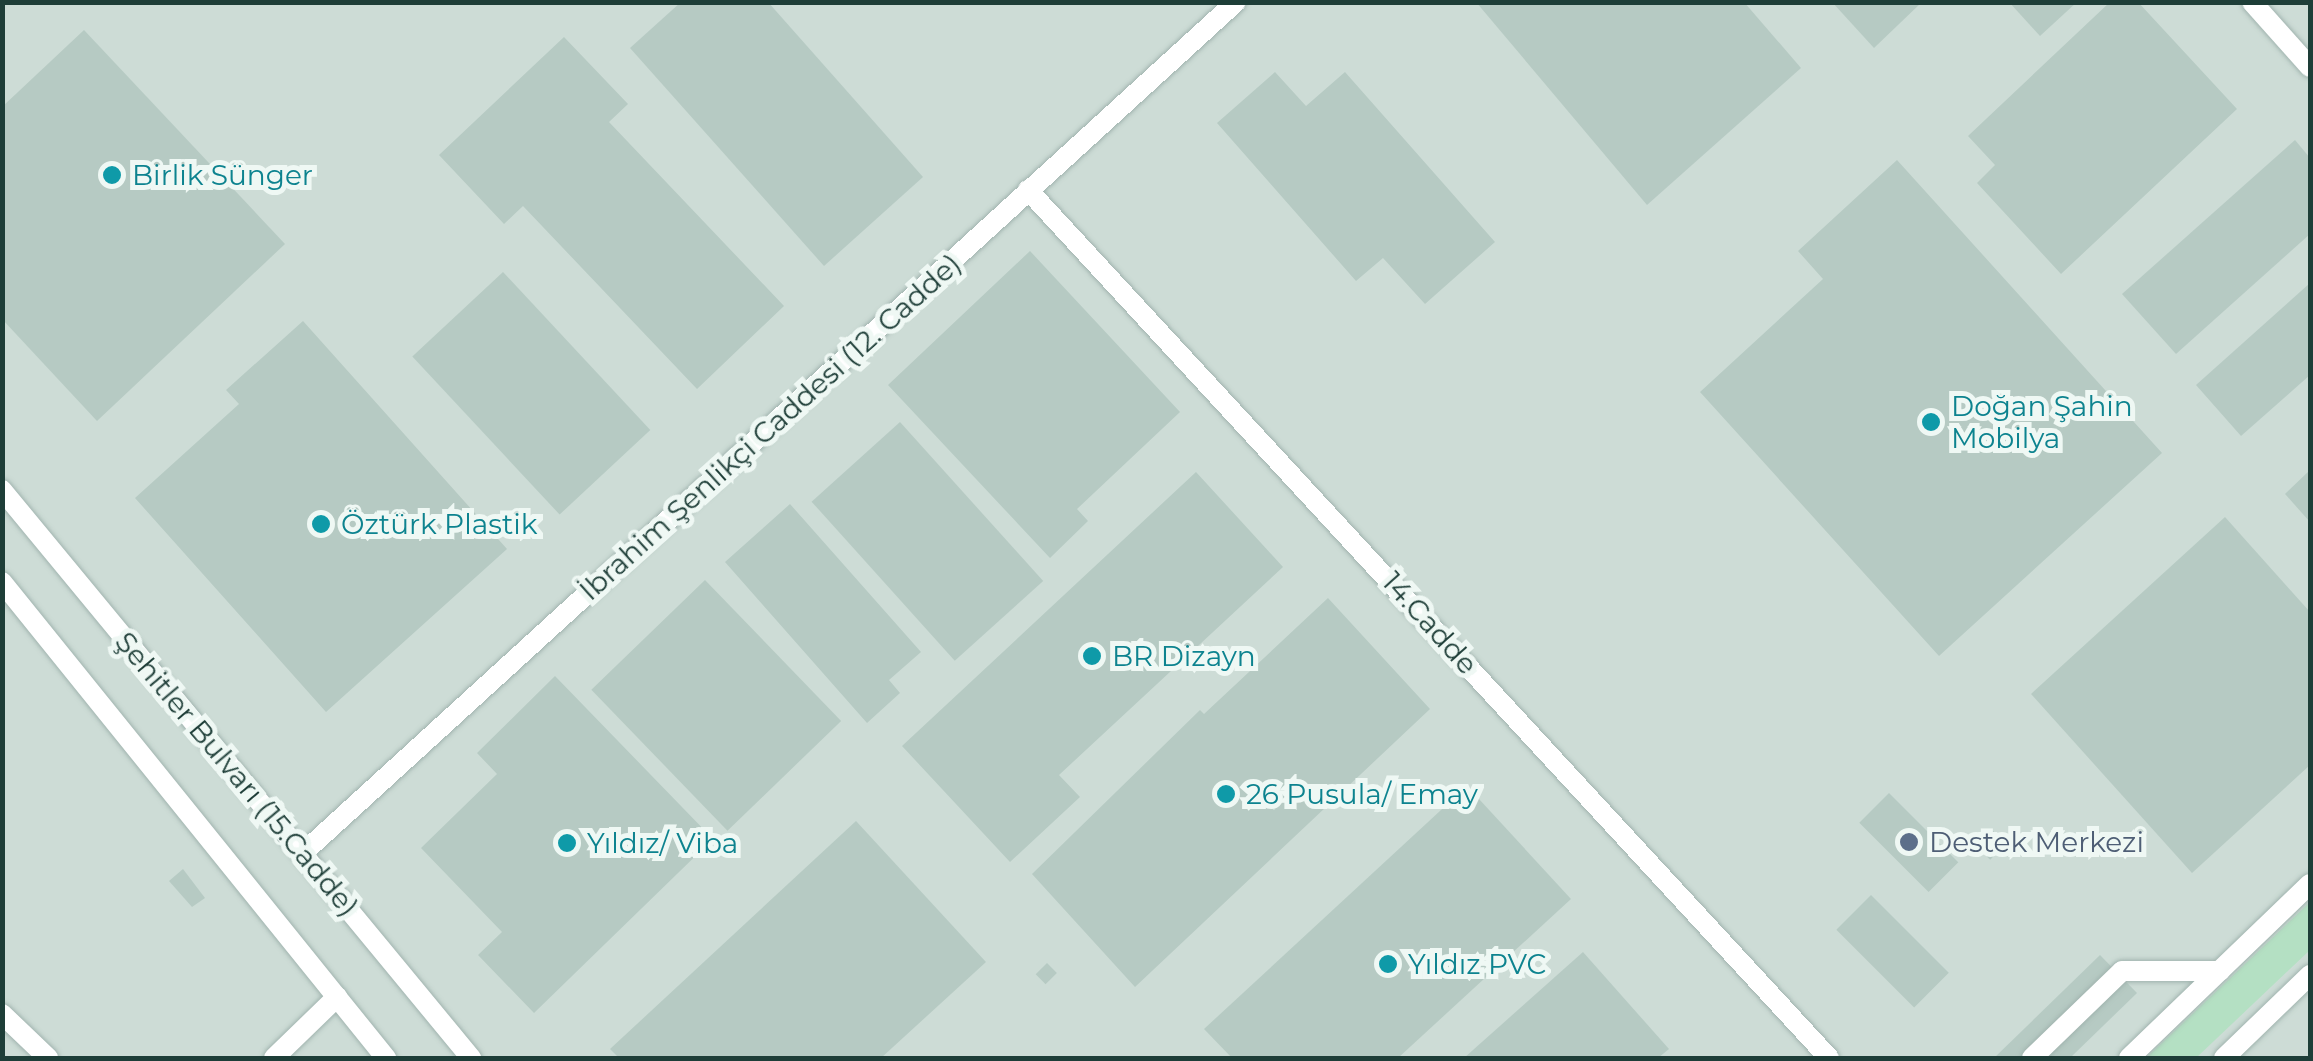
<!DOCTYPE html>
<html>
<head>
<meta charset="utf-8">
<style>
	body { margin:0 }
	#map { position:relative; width:2313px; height:1061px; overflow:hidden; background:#deece7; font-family:Montserrat,sans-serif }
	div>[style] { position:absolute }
	.built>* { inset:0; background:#cddcd6; transform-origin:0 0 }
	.green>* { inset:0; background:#b4e0c3 }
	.building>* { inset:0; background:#b6cac3; transform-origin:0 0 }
	.roads { filter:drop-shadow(0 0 2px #a1b4af) drop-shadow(0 0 2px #a1b4af) }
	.minor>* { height:20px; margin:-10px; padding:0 10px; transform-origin:10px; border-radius:10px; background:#fff }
	.dots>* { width:28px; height:28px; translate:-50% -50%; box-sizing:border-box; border:5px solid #eff8f4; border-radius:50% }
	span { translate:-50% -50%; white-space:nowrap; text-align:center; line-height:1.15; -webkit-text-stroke:10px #eff8f4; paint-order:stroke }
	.culture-label { font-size:28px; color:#0d838f }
	.left { translate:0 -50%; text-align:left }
	.street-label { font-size:28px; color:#1e3e38 }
	.service-label { font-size:28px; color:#4e5e75 }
	.frame { position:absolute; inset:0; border:5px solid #1e3e38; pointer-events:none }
</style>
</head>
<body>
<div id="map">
	<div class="built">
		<div style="left:3px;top:3px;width:2307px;height:1055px"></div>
	</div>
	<div class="green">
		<div style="clip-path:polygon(2310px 902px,2310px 950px,2196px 1058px,2146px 1058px)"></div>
	</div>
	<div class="building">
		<div style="clip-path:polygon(681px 2px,768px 2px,923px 177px,824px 266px,630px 48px)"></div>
		<div style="clip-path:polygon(1476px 2px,1744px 2px,1801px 68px,1647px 205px)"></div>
		<div style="clip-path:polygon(1832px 2px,1922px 2px,1874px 48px)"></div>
		<div style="clip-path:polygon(2009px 2px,2077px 2px,2040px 36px)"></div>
		<div style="clip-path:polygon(2110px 2px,2138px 2px,2237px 109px,2061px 274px,1977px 183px,1995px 165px,1968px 136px)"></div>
		<div style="clip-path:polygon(84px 30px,285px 244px,97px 421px,2px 319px,2px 107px)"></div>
		<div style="clip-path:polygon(564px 37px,628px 104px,609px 122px,784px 306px,697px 389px,523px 206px,504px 224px,439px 155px)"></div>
		<div style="clip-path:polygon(1275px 72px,1306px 106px,1345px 72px,1495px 242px,1425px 304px,1383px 258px,1356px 281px,1217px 123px)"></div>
		<div style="clip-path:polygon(2295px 140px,2310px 158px,2310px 234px,2176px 354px,2122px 294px)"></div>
		<div style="clip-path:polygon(1897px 160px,2162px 453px,1939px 656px,1700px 392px,1823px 279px,1798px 251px)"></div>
		<div style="clip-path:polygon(1030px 251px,1180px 412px,1077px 509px,1088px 521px,1050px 558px,888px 385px)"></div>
		<div style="left:503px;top:272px;width:216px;height:124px;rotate:47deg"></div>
		<div style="clip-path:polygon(2310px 283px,2310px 375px,2241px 436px,2196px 385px)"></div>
		<div style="clip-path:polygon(303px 321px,507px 549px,326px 712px,135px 498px,239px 404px,226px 390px)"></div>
		<div style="left:900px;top:422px;width:214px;height:119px;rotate:48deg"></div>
		<div style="clip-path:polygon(2310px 470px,2310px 522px,2285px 494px)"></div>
		<div style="clip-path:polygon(1196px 472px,1283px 567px,1059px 775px,1080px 797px,1010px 862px,902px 746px)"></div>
		<div style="clip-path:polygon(790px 504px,921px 652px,889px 680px,900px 693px,867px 723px,725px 562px)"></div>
		<div style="clip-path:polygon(2225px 517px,2310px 612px,2310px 765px,2192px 873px,2031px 694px)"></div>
		<div style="left:705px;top:580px;width:196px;height:158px;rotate:46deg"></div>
		<div style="clip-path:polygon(1328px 598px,1430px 709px,1135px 987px,1032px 874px,1200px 710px,1204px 714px)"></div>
		<div style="clip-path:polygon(555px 676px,713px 839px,534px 1013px,478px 955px,502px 932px,421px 848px,497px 774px,477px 753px)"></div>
		<div style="clip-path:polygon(1467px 786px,1571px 899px,1398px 1058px,1232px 1058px,1204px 1029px)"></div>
		<div style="left:1889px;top:793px;width:98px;height:42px;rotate:45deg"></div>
		<div style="clip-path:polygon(856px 821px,986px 962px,881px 1058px,619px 1058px,610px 1049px)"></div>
		<div style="left:1992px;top:830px;width:19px;height:23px;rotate:43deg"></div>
		<div style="clip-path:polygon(183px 869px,205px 898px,192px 907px,169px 881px)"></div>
		<div style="left:1871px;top:895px;width:110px;height:49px;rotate:45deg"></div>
		<div style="clip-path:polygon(1583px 952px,1669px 1049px,1658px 1058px,1464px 1058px)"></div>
		<div style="clip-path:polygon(2100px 955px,2137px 993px,2070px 1058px,1994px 1058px)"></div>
		<div style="left:1047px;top:963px;width:14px;height:16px;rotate:45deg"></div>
	</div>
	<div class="roads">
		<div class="minor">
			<div style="left:2252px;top:2px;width:87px;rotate:48.3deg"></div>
			<div style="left:1028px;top:190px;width:1181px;rotate:47.3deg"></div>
			<div style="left:2px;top:490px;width:737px;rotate:50.45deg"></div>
			<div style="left:2px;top:582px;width:612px;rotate:51.11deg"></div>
			<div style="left:304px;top:852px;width:1261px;rotate:-42.37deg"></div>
			<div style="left:2px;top:1014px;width:64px;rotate:43.7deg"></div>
			<div style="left:274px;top:1058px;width:88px;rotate:-44.1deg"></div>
			<div style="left:2032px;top:1058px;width:125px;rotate:-44deg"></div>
			<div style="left:2122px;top:971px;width:98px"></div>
			<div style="left:2129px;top:1058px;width:251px;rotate:-43.9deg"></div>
			<div style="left:2224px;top:1058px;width:120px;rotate:-44deg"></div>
		</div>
	</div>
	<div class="dots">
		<div style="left:112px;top:175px;background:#0f9aa8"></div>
		<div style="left:1931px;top:422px;background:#0f9aa8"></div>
		<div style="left:321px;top:524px;background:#0f9aa8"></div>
		<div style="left:1092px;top:656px;background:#0f9aa8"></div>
		<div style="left:1226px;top:794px;background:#0f9aa8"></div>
		<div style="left:1909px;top:842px;background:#5c6f8a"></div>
		<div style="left:567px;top:843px;background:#0f9aa8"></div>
		<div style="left:1388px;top:964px;background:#0f9aa8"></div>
	</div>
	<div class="culture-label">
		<span class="left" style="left:132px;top:175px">Birlik Sünger</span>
		<span class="left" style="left:1951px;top:422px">Doğan Şahin<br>Mobilya</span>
		<span class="left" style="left:341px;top:524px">Öztürk Plastik</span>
		<span class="left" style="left:1112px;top:656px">BR Dizayn</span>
		<span class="left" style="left:1246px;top:794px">26 Pusula/ Emay</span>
		<span class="left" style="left:587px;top:843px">Yıldız/ Viba</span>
		<span class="left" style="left:1408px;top:964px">Yıldız PVC</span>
	</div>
	<div class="street-label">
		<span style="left:770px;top:427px;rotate:-42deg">İbrahim Şenlikçi Caddesi (12. Cadde)</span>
		<span style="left:1430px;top:623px;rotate:48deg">14.Cadde</span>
		<span style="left:237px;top:774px;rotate:50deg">Şehitler Bulvarı (15.Cadde)</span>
	</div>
	<div class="service-label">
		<span class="left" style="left:1929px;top:842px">Destek Merkezi</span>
	</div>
	<div class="frame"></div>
</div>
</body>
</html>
